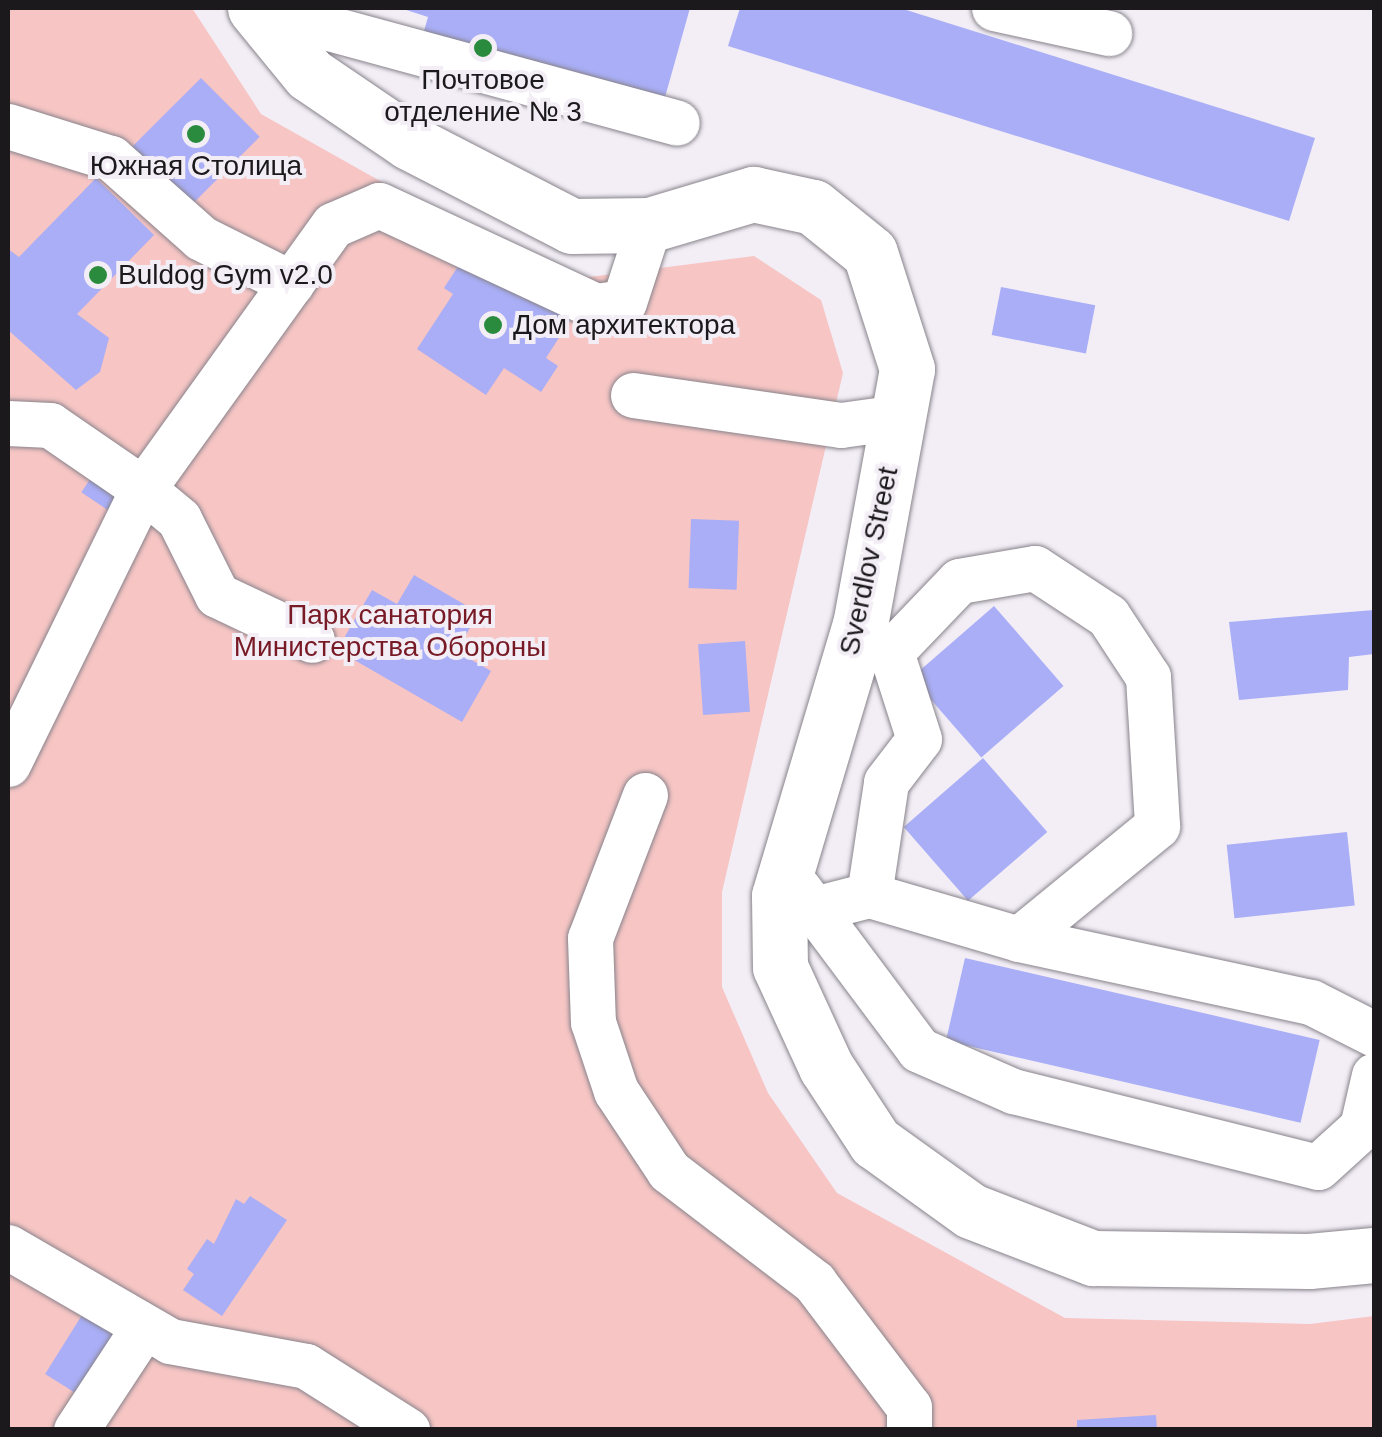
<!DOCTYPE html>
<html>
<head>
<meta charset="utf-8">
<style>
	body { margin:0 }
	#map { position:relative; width:1382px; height:1437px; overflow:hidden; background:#f3eef6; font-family:Helvetica,sans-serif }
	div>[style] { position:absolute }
	.green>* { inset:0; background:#f6c5c4 }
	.building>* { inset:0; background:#a9aef6; transform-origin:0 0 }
	.roads { filter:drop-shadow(0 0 2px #88838b) drop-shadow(0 0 2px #88838b) }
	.minor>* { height:45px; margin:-22.5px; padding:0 22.5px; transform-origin:22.5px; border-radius:22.5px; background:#fff }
	.major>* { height:55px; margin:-27.5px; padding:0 27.5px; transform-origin:27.5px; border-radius:27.5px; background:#fff }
	.dots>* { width:28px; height:28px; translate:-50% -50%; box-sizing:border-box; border:5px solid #f3eef6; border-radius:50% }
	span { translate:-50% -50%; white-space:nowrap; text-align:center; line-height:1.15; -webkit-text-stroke:8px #f3eef6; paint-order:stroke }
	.poi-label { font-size:28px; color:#1b191c }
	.left { translate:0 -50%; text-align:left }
	.street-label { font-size:28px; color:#1b191c }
	.park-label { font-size:28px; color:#781a25 }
	.frame { position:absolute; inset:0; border:10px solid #1b191c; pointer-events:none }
</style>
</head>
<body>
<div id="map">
	<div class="green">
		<div style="clip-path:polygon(8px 8px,192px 8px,261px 114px,558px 281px,754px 256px,821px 300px,843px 373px,722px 892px,722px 987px,768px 1093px,837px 1193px,1065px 1318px,1310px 1324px,1374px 1316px,1374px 1429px,8px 1430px)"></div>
	</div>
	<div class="building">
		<div style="clip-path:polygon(400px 8px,690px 8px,662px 108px,420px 45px,428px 17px)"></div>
		<div style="clip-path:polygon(740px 8px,900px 8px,1315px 138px,1289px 221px,728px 46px)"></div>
		<div style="left:201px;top:78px;width:83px;height:103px;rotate:45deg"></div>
		<div style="clip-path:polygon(96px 178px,154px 235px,77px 314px,109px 338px,100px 372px,76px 390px,8px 330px,8px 249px,19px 257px)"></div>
		<div style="clip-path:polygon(468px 251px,571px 319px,546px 358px,558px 366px,541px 392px,504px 368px,486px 395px,417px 349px,453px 294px,444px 288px)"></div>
		<div style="left:1001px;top:287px;width:96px;height:49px;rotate:11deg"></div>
		<div style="left:97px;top:469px;width:46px;height:28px;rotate:34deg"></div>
		<div style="left:691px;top:519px;width:48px;height:69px;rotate:2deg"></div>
		<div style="clip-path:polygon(414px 575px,479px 613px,456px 651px,491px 671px,462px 722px,337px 650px,372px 590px,397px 604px)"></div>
		<div style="left:994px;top:606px;width:106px;height:109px;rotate:49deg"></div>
		<div style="clip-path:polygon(1374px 610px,1374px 654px,1349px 657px,1348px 690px,1239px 700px,1229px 622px)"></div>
		<div style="left:745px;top:641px;width:71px;height:47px;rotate:86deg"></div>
		<div style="left:983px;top:758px;width:98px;height:105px;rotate:49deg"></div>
		<div style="left:1347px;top:832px;width:74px;height:121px;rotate:84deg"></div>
		<div style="left:965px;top:958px;width:364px;height:85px;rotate:13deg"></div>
		<div style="clip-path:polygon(250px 1196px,287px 1220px,222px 1316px,183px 1290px,194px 1274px,187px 1269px,207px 1239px,214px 1244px,236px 1199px,244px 1204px)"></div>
		<div style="left:87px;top:1307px;width:49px;height:79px;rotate:32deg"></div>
		<div style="clip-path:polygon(1156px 1415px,1157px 1430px,1077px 1430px,1077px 1420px)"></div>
	</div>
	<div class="roads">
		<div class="minor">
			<div style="left:255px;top:8px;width:437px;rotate:15.2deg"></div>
			<div style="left:994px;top:8px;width:118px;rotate:12.3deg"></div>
			<div style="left:8px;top:126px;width:108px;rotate:17.3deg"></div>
			<div style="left:111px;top:158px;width:120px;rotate:41.6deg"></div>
			<div style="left:201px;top:238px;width:101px;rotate:26.6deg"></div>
			<div style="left:633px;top:395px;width:210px;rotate:8.2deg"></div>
			<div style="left:841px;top:425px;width:58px;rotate:-8deg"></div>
			<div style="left:8px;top:423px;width:42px;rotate:2.7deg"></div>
			<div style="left:50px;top:425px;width:113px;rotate:34.5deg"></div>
			<div style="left:143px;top:489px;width:47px;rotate:39.8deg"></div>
			<div style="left:179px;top:519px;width:85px;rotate:63.4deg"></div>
			<div style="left:217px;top:595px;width:105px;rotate:25.3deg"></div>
			<div style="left:8px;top:764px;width:306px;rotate:-63.9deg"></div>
			<div style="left:143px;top:489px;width:325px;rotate:-54.3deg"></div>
			<div style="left:333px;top:225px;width:50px;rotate:-23.5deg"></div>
			<div style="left:379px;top:205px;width:239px;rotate:25deg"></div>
			<div style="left:596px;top:306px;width:28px;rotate:-8deg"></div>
			<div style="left:624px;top:302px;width:81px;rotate:-72deg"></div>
			<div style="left:645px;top:795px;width:153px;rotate:111deg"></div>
			<div style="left:590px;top:938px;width:84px;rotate:88deg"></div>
			<div style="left:593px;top:1022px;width:73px;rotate:71.6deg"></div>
			<div style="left:616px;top:1091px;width:96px;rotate:56.5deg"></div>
			<div style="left:669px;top:1171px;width:183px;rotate:37.4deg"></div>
			<div style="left:814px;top:1282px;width:157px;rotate:52.8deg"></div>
			<div style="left:909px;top:1407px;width:23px;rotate:90deg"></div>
			<div style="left:798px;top:888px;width:202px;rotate:53.2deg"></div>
			<div style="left:919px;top:1050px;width:103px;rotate:23.6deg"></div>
			<div style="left:1013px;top:1091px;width:314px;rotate:14deg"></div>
			<div style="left:1318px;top:1167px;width:59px;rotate:-42.3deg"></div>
			<div style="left:1362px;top:1127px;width:53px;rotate:-77deg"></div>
			<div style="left:869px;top:895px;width:156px;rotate:16.3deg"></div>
			<div style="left:1019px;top:939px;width:299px;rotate:12.2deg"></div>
			<div style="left:1311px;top:1002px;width:71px;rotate:26.9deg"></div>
			<div style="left:814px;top:909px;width:57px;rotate:-14.3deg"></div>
			<div style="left:869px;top:895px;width:114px;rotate:-81.4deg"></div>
			<div style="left:886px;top:782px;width:54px;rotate:-52.5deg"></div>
			<div style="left:919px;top:739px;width:91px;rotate:-107.8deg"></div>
			<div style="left:891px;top:652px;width:98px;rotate:-46.2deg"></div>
			<div style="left:959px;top:581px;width:77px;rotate:-9.7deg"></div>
			<div style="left:1035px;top:568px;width:87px;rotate:33.3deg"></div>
			<div style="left:1108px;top:616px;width:73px;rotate:56.7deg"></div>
			<div style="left:1148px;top:677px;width:149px;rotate:86.5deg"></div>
			<div style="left:1157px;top:826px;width:178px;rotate:140.7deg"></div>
			<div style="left:8px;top:1247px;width:187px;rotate:30.1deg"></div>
			<div style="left:170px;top:1341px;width:138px;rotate:10.4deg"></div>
			<div style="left:306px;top:1366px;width:120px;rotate:32.4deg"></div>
			<div style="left:76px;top:1430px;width:122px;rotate:-56.7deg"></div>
		</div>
		<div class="major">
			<div style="left:255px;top:8px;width:85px;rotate:50.7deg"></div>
			<div style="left:309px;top:74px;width:121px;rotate:34.2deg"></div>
			<div style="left:409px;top:142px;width:183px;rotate:27.3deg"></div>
			<div style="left:572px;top:226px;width:77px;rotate:-0.7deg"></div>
			<div style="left:649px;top:225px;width:109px;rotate:-16.6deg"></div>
			<div style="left:753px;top:194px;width:61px;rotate:12.2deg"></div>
			<div style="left:813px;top:207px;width:73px;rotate:38.9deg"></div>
			<div style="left:870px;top:253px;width:122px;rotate:72.3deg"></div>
			<div style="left:907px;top:369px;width:259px;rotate:100.4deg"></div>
			<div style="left:860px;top:624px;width:284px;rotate:106.6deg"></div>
			<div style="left:779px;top:896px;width:71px;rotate:89.2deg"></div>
			<div style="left:780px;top:967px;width:110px;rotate:65.3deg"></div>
			<div style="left:826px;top:1067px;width:90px;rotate:56.8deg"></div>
			<div style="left:875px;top:1142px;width:118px;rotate:35.7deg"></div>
			<div style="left:971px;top:1211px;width:131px;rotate:21.1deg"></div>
			<div style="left:1093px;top:1258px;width:216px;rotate:0.8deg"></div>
			<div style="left:1309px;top:1261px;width:65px;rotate:-5.3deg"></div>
		</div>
	</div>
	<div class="dots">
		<div style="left:483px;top:48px;background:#2a8b3e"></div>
		<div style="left:196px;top:134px;background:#2a8b3e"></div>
		<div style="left:98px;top:275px;background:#2a8b3e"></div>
		<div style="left:493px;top:325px;background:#2a8b3e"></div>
	</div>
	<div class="poi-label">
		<span style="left:483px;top:96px">Почтовое<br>отделение № 3</span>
		<span style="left:196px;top:166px">Южная Столица</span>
		<span class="left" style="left:118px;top:275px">Buldog Gym v2.0</span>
		<span class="left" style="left:513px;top:325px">Дом архитектора</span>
	</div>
	<div class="street-label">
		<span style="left:869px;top:561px;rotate:-78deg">Sverdlov Street</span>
	</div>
	<div class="park-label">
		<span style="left:390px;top:631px">Парк санатория<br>Министерства Обороны</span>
	</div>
	<div class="frame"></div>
</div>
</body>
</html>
